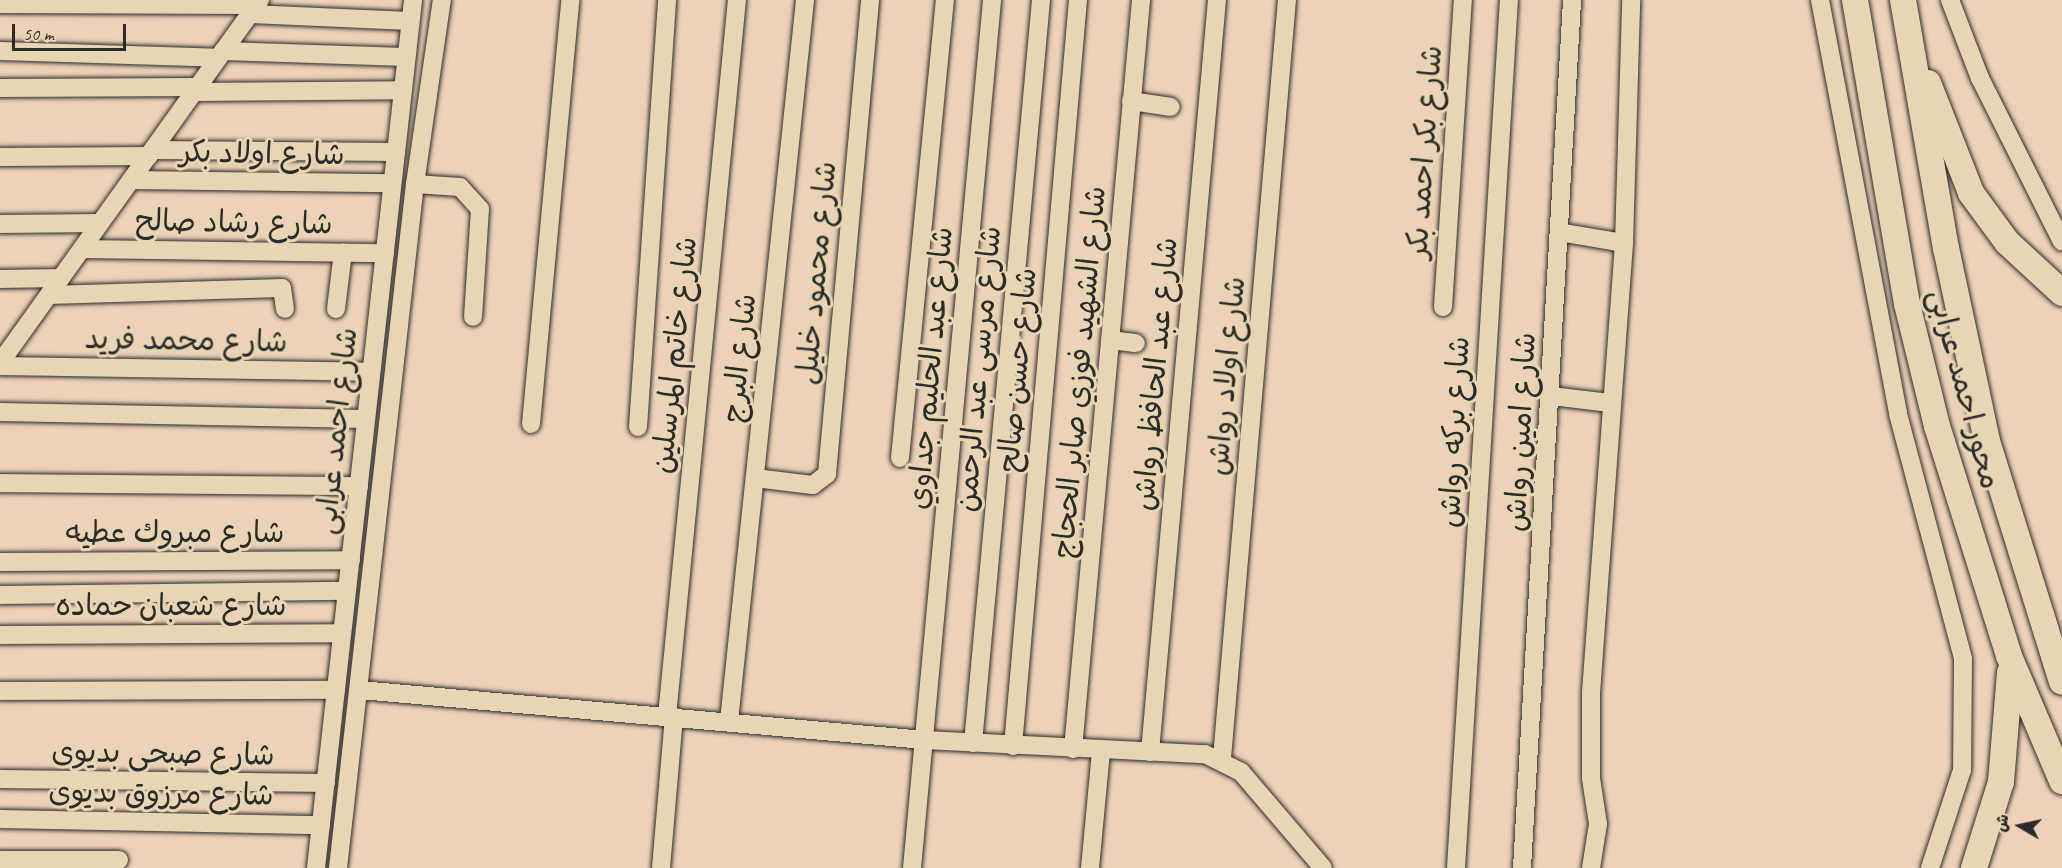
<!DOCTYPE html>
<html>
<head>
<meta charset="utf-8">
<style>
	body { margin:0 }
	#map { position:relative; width:2062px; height:868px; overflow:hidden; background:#edd1b8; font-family:Caveat,"Playpen Sans Arabic",sans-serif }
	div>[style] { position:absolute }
	.roads { filter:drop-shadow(0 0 2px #2b2b2b) drop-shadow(0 0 2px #2b2b2b) }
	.minor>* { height:18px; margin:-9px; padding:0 9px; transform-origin:9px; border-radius:9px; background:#e8d5b3 }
	.highway>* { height:26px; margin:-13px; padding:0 13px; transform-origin:13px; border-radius:13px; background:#e8d5b3 }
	span { translate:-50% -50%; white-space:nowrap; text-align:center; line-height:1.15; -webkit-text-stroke:6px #e8d5b3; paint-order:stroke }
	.street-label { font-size:30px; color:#2b2b2b }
	.north { position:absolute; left:1990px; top:796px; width:60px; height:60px; -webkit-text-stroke:4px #e8d5b3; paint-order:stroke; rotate:279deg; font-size:16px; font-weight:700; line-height:24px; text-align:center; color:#2b2b2b }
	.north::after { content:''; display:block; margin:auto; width:21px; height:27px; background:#2b2b2b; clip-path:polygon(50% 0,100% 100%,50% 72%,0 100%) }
	.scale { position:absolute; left:12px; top:24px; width:114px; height:27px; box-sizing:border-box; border:3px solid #2b2b2b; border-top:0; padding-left:8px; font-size:18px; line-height:21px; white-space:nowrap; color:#2b2b2b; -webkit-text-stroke:4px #e8d5b3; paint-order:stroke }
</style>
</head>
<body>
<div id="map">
	<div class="roads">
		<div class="minor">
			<div style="left:1820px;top:0;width:421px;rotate:79.3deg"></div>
			<div style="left:1898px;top:414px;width:253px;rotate:75.1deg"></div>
			<div style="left:1963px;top:659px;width:111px;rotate:90.5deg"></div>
			<div style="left:1962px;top:770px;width:103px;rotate:108.1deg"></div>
			<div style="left:1950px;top:0;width:84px;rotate:69deg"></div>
			<div style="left:1980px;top:78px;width:183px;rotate:63.4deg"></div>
			<div style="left:0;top:4px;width:257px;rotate:0.2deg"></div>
			<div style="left:250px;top:14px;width:160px;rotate:2.5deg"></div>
			<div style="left:0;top:51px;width:218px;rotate:1.8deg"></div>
			<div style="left:223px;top:51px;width:183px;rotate:1.9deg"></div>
			<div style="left:0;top:88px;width:197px;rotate:-0.3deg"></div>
			<div style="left:193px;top:92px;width:210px;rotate:-0.5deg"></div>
			<div style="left:1131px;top:101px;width:40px;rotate:8.5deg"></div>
			<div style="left:153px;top:150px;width:243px;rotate:0.5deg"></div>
			<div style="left:0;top:157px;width:149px;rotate:-0.4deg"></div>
			<div style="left:131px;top:180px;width:261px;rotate:0.7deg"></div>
			<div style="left:415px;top:184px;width:45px;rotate:3.8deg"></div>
			<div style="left:460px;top:187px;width:30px;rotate:48deg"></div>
			<div style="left:480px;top:209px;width:108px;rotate:93.7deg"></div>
			<div style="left:0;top:224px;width:100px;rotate:-0.6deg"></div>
			<div style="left:1559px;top:232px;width:66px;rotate:9.6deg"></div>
			<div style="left:82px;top:249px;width:303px;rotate:0.8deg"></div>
			<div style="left:0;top:279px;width:61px;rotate:-0.9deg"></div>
			<div style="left:49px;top:295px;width:233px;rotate:-1.7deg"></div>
			<div style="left:282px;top:288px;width:21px;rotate:82deg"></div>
			<div style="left:1443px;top:307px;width:308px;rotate:-86.3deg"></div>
			<div style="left:336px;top:309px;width:57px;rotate:-83deg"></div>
			<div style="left:1110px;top:340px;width:26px;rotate:7deg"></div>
			<div style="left:0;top:363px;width:447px;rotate:-54.4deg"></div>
			<div style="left:0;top:366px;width:371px;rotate:0.9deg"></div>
			<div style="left:1551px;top:396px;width:59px;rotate:6.8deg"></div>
			<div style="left:0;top:412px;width:366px;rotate:1.1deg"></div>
			<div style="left:531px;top:424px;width:426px;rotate:-84.7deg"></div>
			<div style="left:638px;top:427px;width:428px;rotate:-86.1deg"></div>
			<div style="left:900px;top:458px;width:460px;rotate:-84.4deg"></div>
			<div style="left:755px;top:478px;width:58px;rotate:6.9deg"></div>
			<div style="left:813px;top:485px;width:18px;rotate:-38deg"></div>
			<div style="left:827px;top:474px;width:476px;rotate:-84.8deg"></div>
			<div style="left:0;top:483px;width:359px;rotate:0.5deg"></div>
			<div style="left:0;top:562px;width:351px;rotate:-0.3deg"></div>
			<div style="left:0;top:595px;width:347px;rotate:-0.7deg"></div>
			<div style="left:0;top:635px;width:342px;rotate:-0.3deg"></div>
			<div style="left:360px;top:690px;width:567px;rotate:5.06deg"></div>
			<div style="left:925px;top:740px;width:280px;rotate:2.9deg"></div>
			<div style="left:1205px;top:754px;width:40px;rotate:26.6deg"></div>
			<div style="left:1241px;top:772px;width:126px;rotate:49.5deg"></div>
			<div style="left:0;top:691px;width:336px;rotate:-0.2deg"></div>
			<div style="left:667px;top:716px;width:719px;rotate:-84.42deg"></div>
			<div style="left:729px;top:721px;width:725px;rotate:-83.98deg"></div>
			<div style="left:973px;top:743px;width:746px;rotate:-84.77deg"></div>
			<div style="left:1013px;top:746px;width:749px;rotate:-85.02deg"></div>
			<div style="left:1073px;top:749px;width:752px;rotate:-84.81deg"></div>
			<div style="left:1150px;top:752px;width:755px;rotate:-84.91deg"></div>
			<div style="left:1222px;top:758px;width:761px;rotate:-85.1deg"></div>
			<div style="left:0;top:779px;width:326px;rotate:0.7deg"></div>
			<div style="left:0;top:819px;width:321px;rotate:1.1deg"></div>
			<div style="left:0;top:860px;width:119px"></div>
			<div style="left:316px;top:868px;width:873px;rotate:-83.62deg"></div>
			<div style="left:338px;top:868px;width:688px;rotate:-83.58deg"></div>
			<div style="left:415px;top:184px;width:186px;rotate:-81.7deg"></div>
			<div style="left:661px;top:868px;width:152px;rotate:-85.1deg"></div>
			<div style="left:912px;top:868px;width:872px;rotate:-84.73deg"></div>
			<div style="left:1090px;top:868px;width:118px;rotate:-84.6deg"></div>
			<div style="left:1456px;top:868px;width:870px;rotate:-86.51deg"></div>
			<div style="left:1522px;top:868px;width:869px;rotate:-86.7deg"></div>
			<div style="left:1591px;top:868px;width:45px;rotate:-81deg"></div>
			<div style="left:1598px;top:824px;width:47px;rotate:-98.7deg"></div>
			<div style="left:1591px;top:778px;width:85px;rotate:-90deg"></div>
			<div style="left:1591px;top:693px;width:451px;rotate:-85.8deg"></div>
			<div style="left:1624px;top:243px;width:243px;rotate:-88.3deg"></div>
		</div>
		<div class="highway">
			<div style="left:1855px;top:0;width:308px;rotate:80.3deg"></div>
			<div style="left:1907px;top:304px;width:126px;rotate:76.2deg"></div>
			<div style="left:1937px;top:426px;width:241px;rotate:72.6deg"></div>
			<div style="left:2009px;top:656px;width:136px;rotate:67deg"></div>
			<div style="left:1903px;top:0;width:252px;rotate:80.2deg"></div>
			<div style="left:1946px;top:248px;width:197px;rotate:78deg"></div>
			<div style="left:1987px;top:441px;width:252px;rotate:72.7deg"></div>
			<div style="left:1928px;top:83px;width:118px;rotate:68.6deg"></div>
			<div style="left:1971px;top:193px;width:61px;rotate:53.7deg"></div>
			<div style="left:2007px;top:242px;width:75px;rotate:42.8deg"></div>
			<div style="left:1974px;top:868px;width:90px;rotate:-72.6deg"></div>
			<div style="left:2001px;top:782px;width:110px;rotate:-85.3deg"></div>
		</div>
	</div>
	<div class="street-label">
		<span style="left:1424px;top:152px;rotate:-86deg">شارع بكر احمد بكر</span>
		<span style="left:262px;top:153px;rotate:1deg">شارع اولاد بكر</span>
		<span style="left:234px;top:222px;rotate:1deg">شارع رشاد صالح</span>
		<span style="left:816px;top:273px;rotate:-85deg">شارع محمود خليل</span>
		<span style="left:186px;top:340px;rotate:1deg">شارع محمد فريد</span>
		<span style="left:674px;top:355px;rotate:-84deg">شارع خاتم المرسلين</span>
		<span style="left:739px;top:358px;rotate:-84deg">شارع البرج</span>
		<span style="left:930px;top:368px;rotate:-85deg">شارع عبد الحليم جداوي</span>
		<span style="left:978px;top:369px;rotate:-85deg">شارع مرسى عبد الرحمن</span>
		<span style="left:1017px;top:370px;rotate:-85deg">شارع حسن صالح</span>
		<span style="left:1079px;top:372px;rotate:-85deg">شارع الشهيد فوزي صابر الحجاج</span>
		<span style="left:1155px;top:374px;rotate:-85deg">شارع عبد الحافظ رواش</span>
		<span style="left:1226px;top:376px;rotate:-85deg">شارع اولاد رواش</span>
		<span style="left:1965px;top:389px;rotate:75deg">محور احمد عرابى</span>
		<span style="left:336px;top:431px;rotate:-84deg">شارع احمد عرابى</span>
		<span style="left:1454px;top:432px;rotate:-87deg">شارع بركه رواش</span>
		<span style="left:1520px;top:432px;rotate:-87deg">شارع امين رواش</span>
		<span style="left:175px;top:532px">شارع مبروك عطيه</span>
		<span style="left:171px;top:605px">شارع شعبان حماده</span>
		<span style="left:163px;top:753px;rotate:1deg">شارع صبحى بديوى</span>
		<span style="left:161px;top:793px;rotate:1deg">شارع مرزوق بديوى</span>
	</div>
	<div class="north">ش</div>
	<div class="scale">50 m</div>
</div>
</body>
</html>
